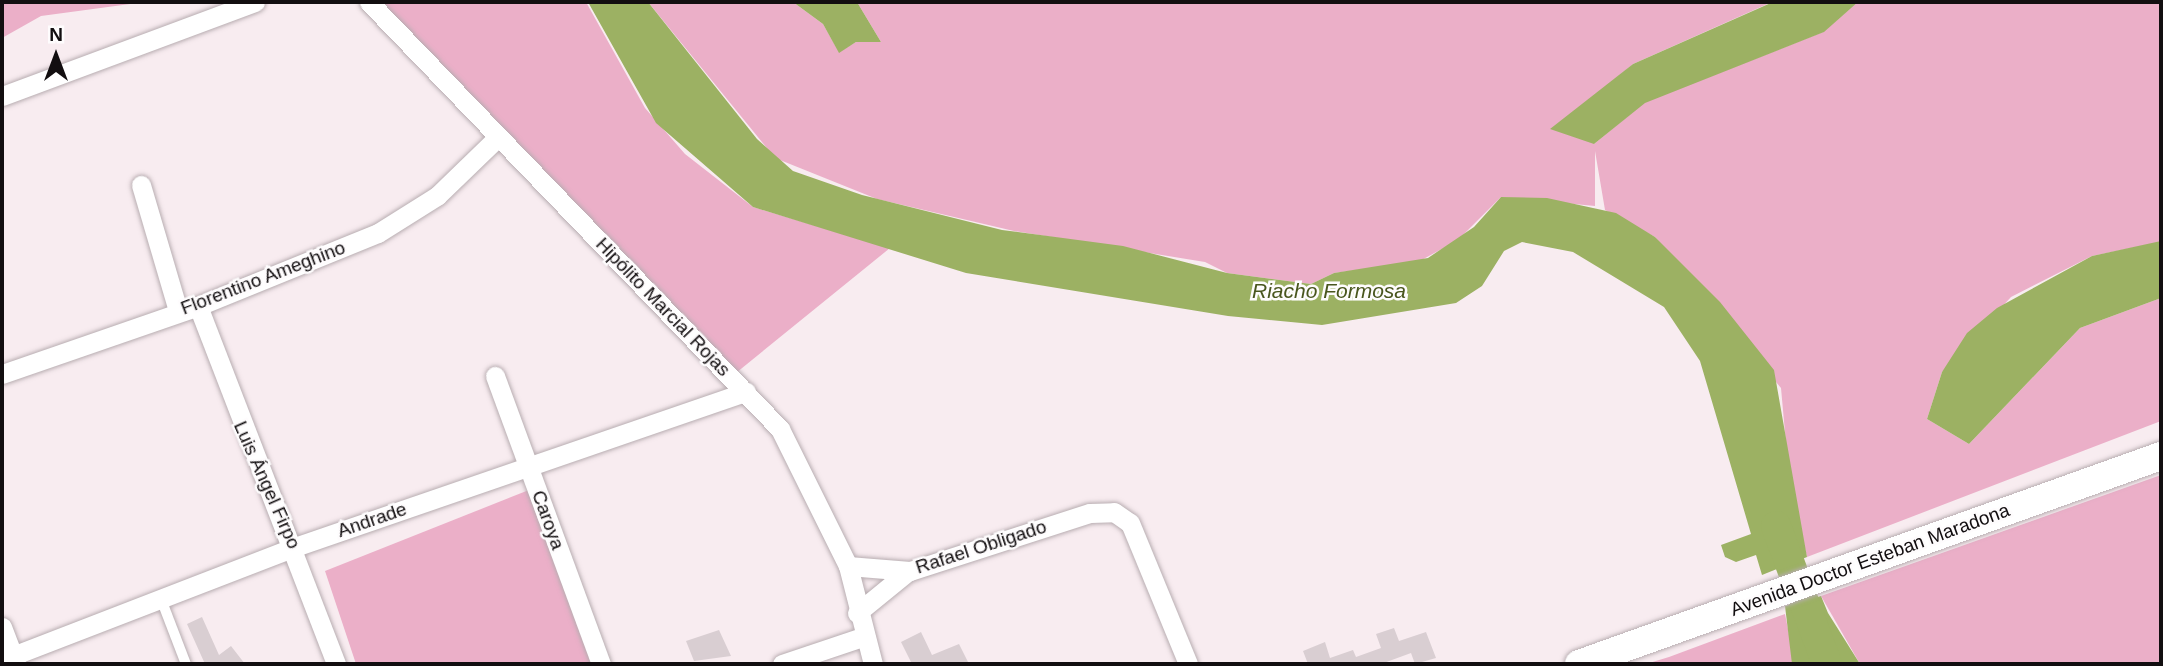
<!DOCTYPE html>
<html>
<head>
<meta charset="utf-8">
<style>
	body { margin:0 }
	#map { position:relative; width:2163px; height:666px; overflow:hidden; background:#f8ecf0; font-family:Helvetica,sans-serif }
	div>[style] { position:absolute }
	.green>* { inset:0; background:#ebafc8 }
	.water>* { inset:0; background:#9cb163 }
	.river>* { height:30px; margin:-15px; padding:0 15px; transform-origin:15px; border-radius:15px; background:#9cb163 }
	.building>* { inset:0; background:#d9ced2 }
	.roads { filter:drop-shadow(0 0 2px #b8adb1) drop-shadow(0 0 2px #b8adb1) }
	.service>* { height:10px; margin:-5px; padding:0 5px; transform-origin:5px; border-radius:5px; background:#fff }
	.minor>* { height:19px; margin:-9.5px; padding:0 9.5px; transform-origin:9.5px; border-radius:9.5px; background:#fff }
	.secondary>* { height:28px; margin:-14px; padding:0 14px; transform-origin:14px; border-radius:14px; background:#fff }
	span { translate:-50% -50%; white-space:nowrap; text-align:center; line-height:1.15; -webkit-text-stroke:5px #fefcfd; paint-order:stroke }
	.street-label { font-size:19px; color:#120e10 }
	.water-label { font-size:21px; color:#49561e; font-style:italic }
	.frame { position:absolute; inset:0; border:4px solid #120e10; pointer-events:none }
	.north { position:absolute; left:21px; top:21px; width:70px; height:70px; -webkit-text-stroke:5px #fefcfd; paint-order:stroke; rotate:0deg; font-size:19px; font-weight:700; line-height:28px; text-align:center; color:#120e10 }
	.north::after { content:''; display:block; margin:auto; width:24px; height:32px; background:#120e10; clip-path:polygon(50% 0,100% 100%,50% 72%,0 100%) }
</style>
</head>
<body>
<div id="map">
	<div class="green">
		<div style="clip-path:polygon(2px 2px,145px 2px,41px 16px,2px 38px)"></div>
		<div style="clip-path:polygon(368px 2px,586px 2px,645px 108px,685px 154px,753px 207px,890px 248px,731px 377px)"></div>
		<div style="clip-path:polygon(648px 2px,793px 2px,823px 24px,839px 52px,856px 42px,881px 42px,857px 2px,1772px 2px,1633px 64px,1607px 86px,1594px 144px,1645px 102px,1823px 32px,1858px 2px,2161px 2px,2161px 242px,2092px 256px,2011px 297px,1942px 372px,1927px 419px,1969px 444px,2080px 328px,2161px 298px,2161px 421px,1807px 557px,1789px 477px,1781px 388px,1655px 237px,1605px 210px,1595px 151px,1595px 206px,1501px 197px,1458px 240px,1418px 262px,1334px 273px,1311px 284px,1227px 273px,1205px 262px,1014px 231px,877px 199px,775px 158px)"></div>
		<div style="clip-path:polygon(2161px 475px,2161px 664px,1860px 664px,1821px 596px)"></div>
		<div style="clip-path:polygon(534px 488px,592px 664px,356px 664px,325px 571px)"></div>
		<div style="clip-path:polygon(1785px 614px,1795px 664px,1646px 664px,1669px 657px)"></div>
	</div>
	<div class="water">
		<div style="clip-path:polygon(588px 2px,648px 2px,757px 139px,793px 171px,862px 195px,1002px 230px,1123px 246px,1227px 273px,1311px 284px,1334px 273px,1428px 258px,1474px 227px,1501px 197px,1547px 198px,1616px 213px,1655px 237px,1720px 302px,1774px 370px,1807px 557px,1762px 575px,1756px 555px,1736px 562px,1725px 557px,1721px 545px,1751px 534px,1700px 361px,1664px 307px,1573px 252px,1522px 242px,1504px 251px,1482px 286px,1456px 303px,1322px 325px,1228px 316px,966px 273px,753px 207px,656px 123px)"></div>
		<div style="clip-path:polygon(793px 2px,857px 2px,881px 42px,856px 42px,839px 53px,823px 24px)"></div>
		<div style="clip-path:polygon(1773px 2px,1858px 2px,1824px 32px,1645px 103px,1594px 144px,1550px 129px,1633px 64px)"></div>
		<div style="clip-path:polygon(2161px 241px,2161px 298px,2080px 328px,1969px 444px,1927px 419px,1942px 372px,1967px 333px,1997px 308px,2092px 256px)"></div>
		<div style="clip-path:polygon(1821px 596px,1828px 613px,1860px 664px,1792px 664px,1785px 606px)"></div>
	</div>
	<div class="river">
		<div style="left:1776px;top:526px;width:147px;rotate:69.7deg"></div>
	</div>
	<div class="building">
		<div style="clip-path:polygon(202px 617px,219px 655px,231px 646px,245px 664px,205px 664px,187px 624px)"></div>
		<div style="clip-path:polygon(1394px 628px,1399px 641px,1426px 632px,1436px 658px,1415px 664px,1411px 653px,1381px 664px,1308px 664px,1303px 651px,1325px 642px,1330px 658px,1353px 650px,1356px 657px,1381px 648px,1376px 634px)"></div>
		<div style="clip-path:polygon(719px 630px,731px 656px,694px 661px,686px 641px)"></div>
		<div style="clip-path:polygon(921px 632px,932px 655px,959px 644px,969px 664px,912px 664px,901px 642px)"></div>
	</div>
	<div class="roads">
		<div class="service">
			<div style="left:161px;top:599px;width:70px;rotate:69deg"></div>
		</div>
		<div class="minor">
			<div style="left:369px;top:2px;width:593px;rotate:46.09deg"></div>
			<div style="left:780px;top:429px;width:153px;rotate:63.6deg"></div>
			<div style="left:848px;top:566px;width:101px;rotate:75.7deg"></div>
			<div style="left:2px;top:96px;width:270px;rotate:-20.4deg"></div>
			<div style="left:141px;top:185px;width:131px;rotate:73.6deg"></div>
			<div style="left:198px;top:306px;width:384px;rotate:68.9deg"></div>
			<div style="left:2px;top:374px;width:207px;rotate:-19.1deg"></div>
			<div style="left:198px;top:306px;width:194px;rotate:-22.1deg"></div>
			<div style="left:378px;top:233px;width:70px;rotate:-32.1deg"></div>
			<div style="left:437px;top:196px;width:85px;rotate:-44deg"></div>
			<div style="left:495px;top:376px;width:307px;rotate:69.8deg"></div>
			<div style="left:848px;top:566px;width:62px;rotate:4.6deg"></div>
			<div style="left:910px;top:571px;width:189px;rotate:-17.9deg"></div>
			<div style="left:1090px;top:513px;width:24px;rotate:-2deg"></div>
			<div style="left:1114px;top:512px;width:19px;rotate:35deg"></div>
			<div style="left:1130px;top:523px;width:152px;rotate:67.6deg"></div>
			<div style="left:857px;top:613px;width:63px;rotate:-39.2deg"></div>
			<div style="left:2px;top:627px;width:40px;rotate:69deg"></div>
			<div style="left:2px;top:660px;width:314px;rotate:-21.1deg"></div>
			<div style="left:295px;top:547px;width:477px;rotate:-19deg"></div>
			<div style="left:782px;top:664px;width:84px;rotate:-18.6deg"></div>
		</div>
		<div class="secondary">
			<div style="left:1579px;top:664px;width:618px;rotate:-19.67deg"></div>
		</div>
	</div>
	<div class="street-label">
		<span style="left:263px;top:278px;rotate:-21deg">Florentino Ameghino</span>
		<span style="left:663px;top:307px;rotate:46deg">Hipólito Marcial Rojas</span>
		<span style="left:267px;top:485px;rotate:66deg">Luis Ángel Firpo</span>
		<span style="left:372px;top:520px;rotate:-19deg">Andrade</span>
		<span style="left:548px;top:520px;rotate:70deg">Caroya</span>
		<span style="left:981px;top:547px;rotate:-18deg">Rafael Obligado</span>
		<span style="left:1870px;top:560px;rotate:-20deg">Avenida Doctor Esteban Maradona</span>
	</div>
	<div class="water-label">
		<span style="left:1329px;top:291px">Riacho Formosa</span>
	</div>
	<div class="frame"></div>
	<div class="north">N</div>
</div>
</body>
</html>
